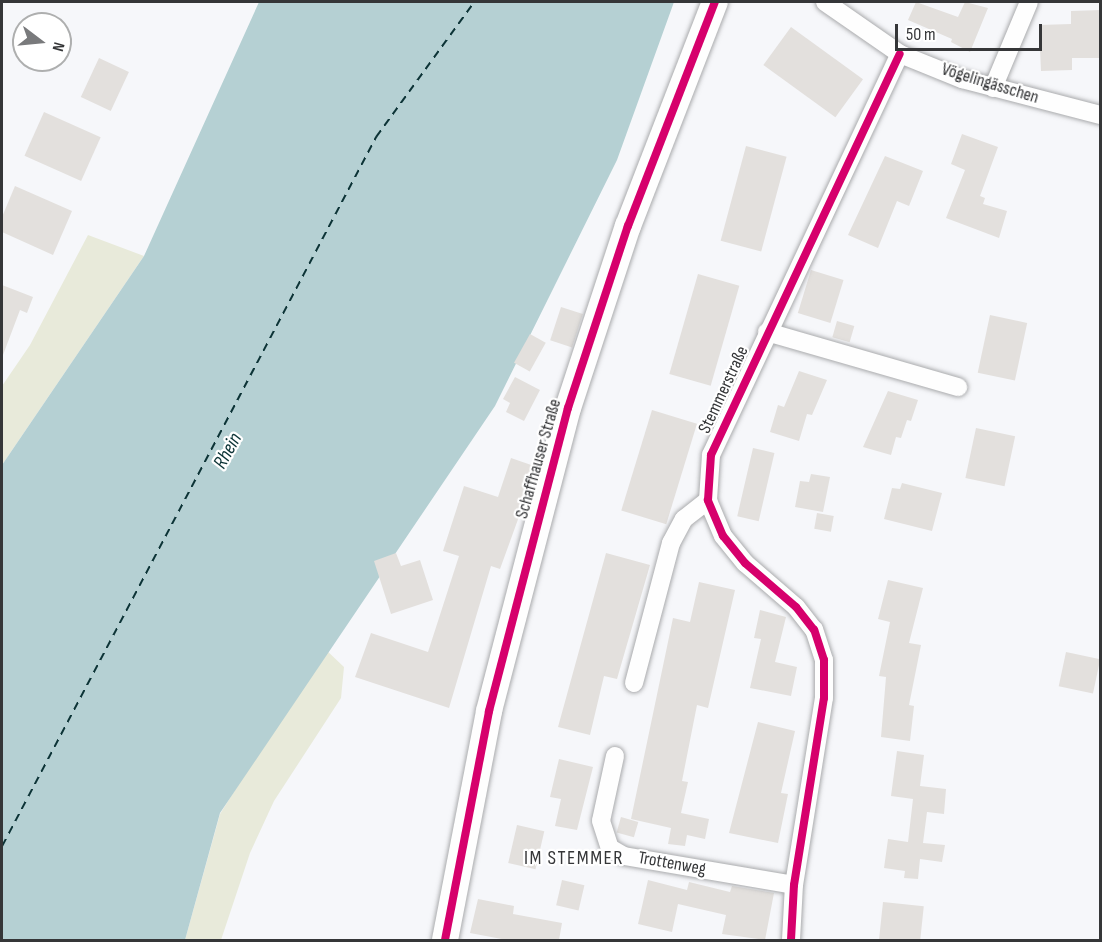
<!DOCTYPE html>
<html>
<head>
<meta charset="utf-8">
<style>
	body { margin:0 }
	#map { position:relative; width:1102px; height:942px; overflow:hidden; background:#f6f7fa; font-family:"Sofia Sans Condensed",sans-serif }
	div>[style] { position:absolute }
	.green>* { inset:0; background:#e8eada }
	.water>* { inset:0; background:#b5d0d3 }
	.ferry>* { height:1.5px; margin-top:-0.75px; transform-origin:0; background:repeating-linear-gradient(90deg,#0c3336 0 8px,transparent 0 14px) }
	.building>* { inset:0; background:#e3e0dd; transform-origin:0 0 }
	.roads { filter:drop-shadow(0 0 2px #aaabad) drop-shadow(0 0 2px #aaabad) }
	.street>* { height:18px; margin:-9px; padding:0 9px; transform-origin:9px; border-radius:9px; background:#fefefe }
	.secondary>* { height:26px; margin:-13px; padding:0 13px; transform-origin:13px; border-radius:13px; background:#fefefe }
	.cycleway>* { height:8px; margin:-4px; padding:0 4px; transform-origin:4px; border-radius:4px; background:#d6006c }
	span { translate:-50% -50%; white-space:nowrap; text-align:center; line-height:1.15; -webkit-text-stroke:4.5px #fff; paint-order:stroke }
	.street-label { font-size:18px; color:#353638 }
	.water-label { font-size:20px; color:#0c3336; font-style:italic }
	.neighbourhood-label { font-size:20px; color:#353638; letter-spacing:1.5px }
	.frame { position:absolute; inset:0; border:3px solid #353638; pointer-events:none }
	.north { position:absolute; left:12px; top:12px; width:60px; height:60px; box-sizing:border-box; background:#fff; border:2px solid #aeafaf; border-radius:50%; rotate:106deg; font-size:16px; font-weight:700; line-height:24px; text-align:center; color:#353638 }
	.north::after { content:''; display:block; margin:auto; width:21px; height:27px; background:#797a7c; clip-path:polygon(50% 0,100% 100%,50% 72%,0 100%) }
	.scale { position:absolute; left:895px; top:24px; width:147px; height:27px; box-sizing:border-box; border:3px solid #353638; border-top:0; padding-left:8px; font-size:18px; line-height:21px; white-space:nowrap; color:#353638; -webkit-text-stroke:4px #fff; paint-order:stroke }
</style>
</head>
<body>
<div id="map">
	<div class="green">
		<div style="clip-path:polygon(88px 235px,144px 256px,2px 465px,2px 386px,30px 345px)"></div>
		<div style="clip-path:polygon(324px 648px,344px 667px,341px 698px,274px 801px,250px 853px,221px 940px,185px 940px,220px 814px)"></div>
	</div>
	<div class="water">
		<div style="clip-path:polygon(259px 2px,674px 2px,617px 160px,495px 406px,220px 813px,185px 940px,2px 940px,2px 465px,144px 256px)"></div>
	</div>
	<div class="ferry">
		<div style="left:2px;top:846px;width:802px;rotate:-62.19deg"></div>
		<div style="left:376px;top:137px;width:167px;rotate:-54deg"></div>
	</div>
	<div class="building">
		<div style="clip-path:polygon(916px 2px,958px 17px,965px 2px,988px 8px,970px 52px,951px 42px,952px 39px,908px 20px)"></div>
		<div style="clip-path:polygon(1101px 10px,1101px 58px,1072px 58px,1072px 70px,1041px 71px,1039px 25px,1071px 24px,1071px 11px)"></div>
		<div style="left:791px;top:27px;width:89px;height:47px;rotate:36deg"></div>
		<div style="left:99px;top:58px;width:33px;height:43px;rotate:25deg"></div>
		<div style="left:44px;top:112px;width:62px;height:48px;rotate:24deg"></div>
		<div style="clip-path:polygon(962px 134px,998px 147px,980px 196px,985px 198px,983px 204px,1007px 211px,999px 238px,946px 218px,965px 170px,951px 164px)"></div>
		<div style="left:746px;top:146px;width:42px;height:98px;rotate:15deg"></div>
		<div style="clip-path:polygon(885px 156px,923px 171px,909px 206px,897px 201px,878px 248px,848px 235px)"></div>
		<div style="clip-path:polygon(15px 186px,72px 211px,53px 255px,2px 232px,2px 217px)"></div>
		<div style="left:811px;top:270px;width:34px;height:45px;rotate:17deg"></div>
		<div style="left:698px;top:274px;width:43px;height:104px;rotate:16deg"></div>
		<div style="clip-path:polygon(2px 285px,33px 297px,27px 313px,20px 310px,3px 355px)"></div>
		<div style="left:561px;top:307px;width:23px;height:35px;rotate:18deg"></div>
		<div style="left:990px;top:315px;width:38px;height:59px;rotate:12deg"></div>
		<div style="left:837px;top:321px;width:18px;height:17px;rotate:16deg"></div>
		<div style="left:530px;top:334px;width:18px;height:33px;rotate:29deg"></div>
		<div style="clip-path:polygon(799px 371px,827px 380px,812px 415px,807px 414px,799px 441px,770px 432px,778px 405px,784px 407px)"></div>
		<div style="clip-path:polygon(515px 377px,540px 390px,524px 421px,506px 412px,510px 403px,503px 399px)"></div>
		<div style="clip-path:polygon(888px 391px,918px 400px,911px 421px,907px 420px,901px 438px,896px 437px,891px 455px,863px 447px)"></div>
		<div style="left:652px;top:410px;width:47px;height:105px;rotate:17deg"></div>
		<div style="left:976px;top:428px;width:40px;height:51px;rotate:12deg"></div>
		<div style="left:753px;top:448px;width:22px;height:70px;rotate:13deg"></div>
		<div style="clip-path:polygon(511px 458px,537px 467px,500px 569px,491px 566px,449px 708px,355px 677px,371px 633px,428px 652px,459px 556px,443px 551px,464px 486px,498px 497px)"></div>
		<div style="clip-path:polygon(811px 474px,830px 477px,823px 512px,795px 507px,800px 481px,809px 482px)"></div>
		<div style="clip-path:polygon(902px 483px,942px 493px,932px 531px,884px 519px,892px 488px,900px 489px)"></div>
		<div style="left:817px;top:513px;width:17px;height:16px;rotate:10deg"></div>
		<div style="clip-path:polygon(396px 553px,401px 566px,420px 560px,433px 600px,391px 614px,374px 561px)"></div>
		<div style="clip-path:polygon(606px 553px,650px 565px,617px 679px,604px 676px,590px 735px,558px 727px)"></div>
		<div style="clip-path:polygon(888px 580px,923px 588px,909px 643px,921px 645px,909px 705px,914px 706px,910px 741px,881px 737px,886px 677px,879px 676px,890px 622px,878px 619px)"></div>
		<div style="clip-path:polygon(699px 582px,735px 590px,708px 708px,697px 705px,682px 781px,688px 782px,681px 813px,709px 819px,705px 839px,687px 835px,685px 846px,668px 844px,671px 828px,631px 819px,673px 618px,690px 622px)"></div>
		<div style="clip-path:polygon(760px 610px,786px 617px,775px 662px,797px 667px,791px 696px,750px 688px,761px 639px,754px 638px)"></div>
		<div style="left:1066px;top:652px;width:35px;height:35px;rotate:12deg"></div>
		<div style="clip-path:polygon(758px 722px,795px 731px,781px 793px,788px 794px,778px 843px,729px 833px)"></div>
		<div style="clip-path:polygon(897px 751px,924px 755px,920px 786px,946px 789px,944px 814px,927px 812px,923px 843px,945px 845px,942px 862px,920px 859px,918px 879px,904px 878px,905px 871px,884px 868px,888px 839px,908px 842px,913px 799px,891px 796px)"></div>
		<div style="clip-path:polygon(559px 759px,593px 767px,577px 830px,555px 826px,561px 799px,550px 797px)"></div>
		<div style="left:621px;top:817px;width:18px;height:16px;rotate:16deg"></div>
		<div style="left:517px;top:825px;width:28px;height:39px;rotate:13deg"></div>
		<div style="left:562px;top:880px;width:23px;height:26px;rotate:13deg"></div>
		<div style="clip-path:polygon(648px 880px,687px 890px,689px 882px,730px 892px,732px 886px,774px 893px,765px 940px,722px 934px,726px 915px,678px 904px,672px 932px,638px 924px)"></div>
		<div style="clip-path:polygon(478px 899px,514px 906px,513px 914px,562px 923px,559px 940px,507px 940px,470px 933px)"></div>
		<div style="left:883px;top:902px;width:41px;height:38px;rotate:6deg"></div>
	</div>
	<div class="roads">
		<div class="street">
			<div style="left:825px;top:2px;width:91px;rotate:34.7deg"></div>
			<div style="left:900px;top:54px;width:67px;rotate:22deg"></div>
			<div style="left:962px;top:79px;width:143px;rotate:14.6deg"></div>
			<div style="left:993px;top:88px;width:93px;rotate:-67.3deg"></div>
			<div style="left:767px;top:332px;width:199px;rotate:16.1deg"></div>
			<div style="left:634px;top:683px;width:145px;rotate:-75.2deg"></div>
			<div style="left:671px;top:543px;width:27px;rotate:-62deg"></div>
			<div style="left:684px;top:519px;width:31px;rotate:-38deg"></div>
			<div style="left:615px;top:756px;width:66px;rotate:102.2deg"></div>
			<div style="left:601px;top:821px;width:28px;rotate:72deg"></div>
			<div style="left:610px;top:848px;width:16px;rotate:30deg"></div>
			<div style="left:624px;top:856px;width:172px;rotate:9.7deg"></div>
			<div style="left:791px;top:940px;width:55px;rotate:-86.9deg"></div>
			<div style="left:794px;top:885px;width:189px;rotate:-80.9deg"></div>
			<div style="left:824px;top:698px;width:38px;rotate:-90deg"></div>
			<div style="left:824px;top:660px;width:32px;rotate:-108deg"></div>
			<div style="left:814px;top:630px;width:29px;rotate:-128deg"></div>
			<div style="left:796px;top:607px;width:67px;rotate:-139.2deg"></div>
			<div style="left:745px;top:563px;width:35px;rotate:-129deg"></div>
			<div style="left:723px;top:536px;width:39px;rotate:-113deg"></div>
			<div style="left:708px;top:500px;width:45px;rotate:-86.2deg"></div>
			<div style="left:711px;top:455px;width:443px;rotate:-64.8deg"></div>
		</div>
		<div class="secondary">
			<div style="left:445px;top:940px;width:233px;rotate:-79.1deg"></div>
			<div style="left:489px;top:711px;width:313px;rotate:-75.4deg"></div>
			<div style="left:568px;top:408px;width:192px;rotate:-71.8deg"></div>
			<div style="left:628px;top:226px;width:240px;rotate:-68.8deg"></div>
		</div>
	</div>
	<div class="cycleway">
		<div style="left:445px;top:940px;width:233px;rotate:-79.1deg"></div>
		<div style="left:489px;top:711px;width:313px;rotate:-75.4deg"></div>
		<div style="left:568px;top:408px;width:192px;rotate:-71.8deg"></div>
		<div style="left:628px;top:226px;width:240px;rotate:-68.8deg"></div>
		<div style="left:791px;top:940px;width:55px;rotate:-86.9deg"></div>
		<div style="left:794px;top:885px;width:189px;rotate:-80.9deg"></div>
		<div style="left:824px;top:698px;width:38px;rotate:-90deg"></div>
		<div style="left:824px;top:660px;width:32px;rotate:-108deg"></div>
		<div style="left:814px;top:630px;width:29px;rotate:-128deg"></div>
		<div style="left:796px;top:607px;width:67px;rotate:-139.2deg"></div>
		<div style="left:745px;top:563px;width:35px;rotate:-129deg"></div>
		<div style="left:723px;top:536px;width:39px;rotate:-113deg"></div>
		<div style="left:708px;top:500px;width:45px;rotate:-86.2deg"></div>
		<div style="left:711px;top:455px;width:443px;rotate:-64.8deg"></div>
	</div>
	<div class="street-label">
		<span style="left:990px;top:84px;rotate:17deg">Vögelingässchen</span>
		<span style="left:724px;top:390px;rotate:-65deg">Stemmerstraße</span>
		<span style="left:539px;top:459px;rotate:-74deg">Schaffhauser Straße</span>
		<span style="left:672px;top:864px;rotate:10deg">Trottenweg</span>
	</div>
	<div class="water-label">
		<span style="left:228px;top:451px;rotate:-61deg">Rhein</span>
	</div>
	<div class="neighbourhood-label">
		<span style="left:574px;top:858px">IM STEMMER</span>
	</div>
	<div class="frame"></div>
	<div class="north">N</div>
	<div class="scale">50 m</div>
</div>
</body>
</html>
